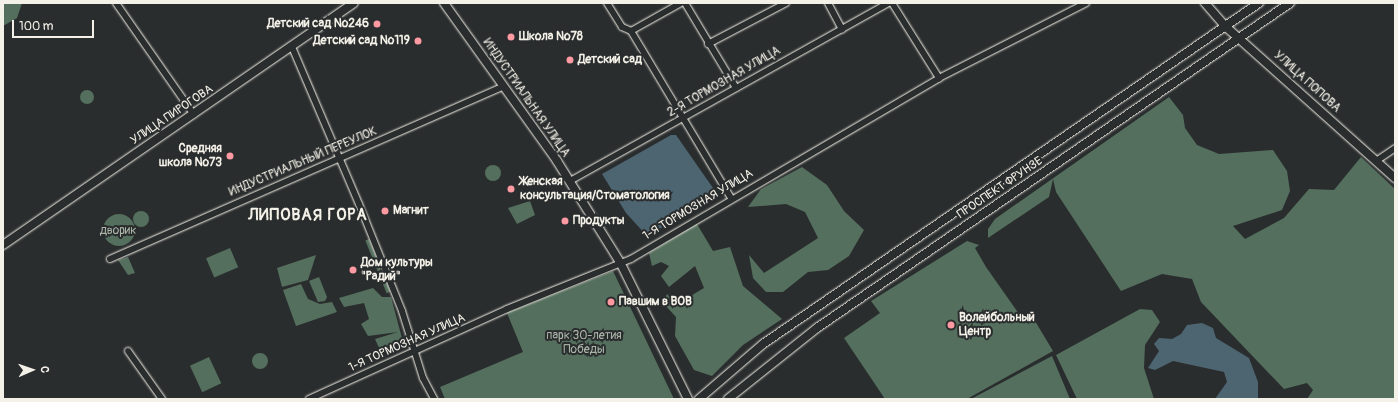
<!DOCTYPE html>
<html>
<head>
<meta charset="utf-8">
<style>
	body { margin:0 }
	#map { position:relative; width:1398px; height:402px; overflow:hidden; background:#2a2d2e; font-family:Pangolin,sans-serif }
	div>[style] { position:absolute }
	.green>* { inset:0; background:#546f5d; transform-origin:0 0 }
	.round { border-radius:50% }
	.water>* { inset:0; background:#4d6471 }
	.roads { filter:drop-shadow(0 0 1px #f4f1e8) drop-shadow(0 0 1px #f4f1e8) }
	.street>* { height:6px; margin:-3px; padding:0 3px; transform-origin:3px; border-radius:3px; background:#2a2d2e }
	.secondary>* { height:8px; margin:-4px; padding:0 4px; transform-origin:4px; border-radius:4px; background:#2a2d2e }
	.dots>* { width:11px; height:11px; translate:-50% -50%; box-sizing:border-box; border:2px solid #2a2d2e; border-radius:50% }
	span { translate:-50% -50%; white-space:nowrap; text-align:center; line-height:1.15; -webkit-text-stroke:4px #2a2d2e; paint-order:stroke }
	.poi-label { font-size:12px; color:#f4f1e8; font-weight:700 }
	.right { translate:-100% -50%; text-align:right }
	.left { translate:0 -50%; text-align:left }
	.street-label { font-size:12px; color:#f4f1e8 }
	.park-label { font-size:12px; color:#acb6a9 }
	.district-label { font-size:16px; color:#f4f1e8; font-weight:700; letter-spacing:1px }
	.frame { position:absolute; inset:0; border:4px solid #f4f1e8; pointer-events:none }
	.north { position:absolute; left:12px; top:350px; width:40px; height:40px; -webkit-text-stroke:3px #2a2d2e; paint-order:stroke; rotate:88deg; font-size:11px; font-weight:700; line-height:16px; text-align:center; color:#f4f1e8 }
	.north::after { content:''; display:block; margin:auto; width:14px; height:18px; background:#f4f1e8; clip-path:polygon(50% 0,100% 100%,50% 72%,0 100%) }
	.scale { position:absolute; left:12px; top:20px; width:82px; height:18px; box-sizing:border-box; border:2px solid #f4f1e8; border-top:0; padding-left:5px; font-size:12px; line-height:14px; white-space:nowrap; color:#f4f1e8; -webkit-text-stroke:3px #2a2d2e; paint-order:stroke }
</style>
</head>
<body>
<div id="map">
	<div class="green">
		<div style="clip-path:polygon(3px 3px,22px 3px,17px 18px,3px 26px)"></div>
		<div class="round" style="left:80px;top:90px;width:14px;height:14px"></div>
		<div style="clip-path:polygon(1169px 97px,1183px 115px,1185px 128px,1197px 145px,1219px 154px,1273px 150px,1287px 171px,1290px 191px,1282px 210px,1233px 226px,1245px 239px,1284px 218px,1309px 189px,1334px 190px,1361px 157px,1395px 189px,1395px 399px,1307px 399px,1313px 390px,1307px 383px,1284px 389px,1201px 302px,1192px 279px,1162px 274px,1121px 291px,1056px 192px,1053px 179px,1049px 197px,988px 238px,988px 229px,995px 219px)"></div>
		<div class="round" style="left:485px;top:165px;width:16px;height:16px"></div>
		<div style="clip-path:polygon(802px 167px,827px 185px,844px 211px,864px 230px,849px 256px,828px 270px,808px 272px,783px 292px,766px 292px,753px 278px,749px 255px,764px 273px,818px 238px,805px 212px,786px 204px,748px 207px,761px 189px)"></div>
		<div style="clip-path:polygon(530px 201px,535px 215px,517px 224px,508px 208px)"></div>
		<div class="round" style="left:133px;top:211px;width:16px;height:16px"></div>
		<div class="round" style="left:103px;top:214px;width:32px;height:32px"></div>
		<div style="clip-path:polygon(697px 224px,713px 251px,730px 247px,743px 286px,782px 319px,743px 345px,712px 376px,694px 370px,675px 336px,676px 317px,663px 303px,667px 294px,677px 304px,704px 288px,695px 266px,669px 287px,661px 276px,669px 266px,661px 262px,652px 266px,649px 253px)"></div>
		<div style="left:369px;top:239px;width:57px;height:4px;rotate:68deg"></div>
		<div style="clip-path:polygon(967px 241px,979px 245px,975px 248px,986px 267px,1024px 321px,1032px 316px,1053px 351px,967px 399px,885px 399px,844px 338px,880px 313px,871px 301px)"></div>
		<div style="left:230px;top:248px;width:21px;height:26px;rotate:67deg"></div>
		<div style="clip-path:polygon(316px 255px,308px 280px,282px 287px,277px 268px)"></div>
		<div style="clip-path:polygon(128px 257px,135px 273px,128px 275px,118px 260px)"></div>
		<div style="clip-path:polygon(613px 271px,674px 399px,445px 399px,440px 387px,523px 352px,507px 313px)"></div>
		<div style="clip-path:polygon(319px 277px,327px 297px,325px 301px,318px 302px,309px 281px)"></div>
		<div style="clip-path:polygon(301px 284px,308px 299px,320px 304px,332px 302px,337px 312px,296px 326px,283px 290px)"></div>
		<div style="clip-path:polygon(373px 288px,382px 297px,391px 297px,403px 342px,380px 350px,375px 339px,398px 332px,368px 336px,361px 324px,369px 319px,364px 303px,344px 307px,339px 298px)"></div>
		<div style="clip-path:polygon(1140px 309px,1152px 310px,1160px 322px,1145px 345px,1144px 368px,1154px 399px,1077px 399px,1056px 355px)"></div>
		<div class="round" style="left:252px;top:353px;width:16px;height:16px"></div>
		<div style="clip-path:polygon(1052px 356px,1070px 399px,971px 399px)"></div>
		<div style="left:209px;top:357px;width:29px;height:21px;rotate:65deg"></div>
	</div>
	<div class="water">
		<div style="clip-path:polygon(671px 135px,676px 135px,713px 188px,714px 198px,647px 236px,626px 213px,602px 174px)"></div>
		<div style="clip-path:polygon(1202px 323px,1213px 328px,1216px 338px,1249px 358px,1258px 382px,1258px 399px,1215px 399px,1227px 382px,1224px 372px,1173px 361px,1155px 370px,1148px 368px,1159px 351px,1154px 344px,1159px 338px,1172px 339px,1181px 334px,1187px 325px)"></div>
	</div>
	<div class="roads">
		<div class="street">
			<div style="left:116px;top:3px;width:136px;rotate:55.1deg"></div>
			<div style="left:607px;top:3px;width:28px;rotate:58deg"></div>
			<div style="left:622px;top:27px;width:10px;rotate:24deg"></div>
			<div style="left:685px;top:3px;width:99px;rotate:59deg"></div>
			<div style="left:828px;top:3px;width:30px;rotate:62deg"></div>
			<div style="left:892px;top:3px;width:89px;rotate:57.9deg"></div>
			<div style="left:631px;top:31px;width:195px;rotate:59.1deg"></div>
			<div style="left:631px;top:31px;width:57px;rotate:-29.2deg"></div>
			<div style="left:708px;top:44px;width:88px;rotate:-27.7deg"></div>
			<div style="left:292px;top:47px;width:171px;rotate:66.9deg"></div>
			<div style="left:359px;top:204px;width:115px;rotate:68.1deg"></div>
			<div style="left:402px;top:311px;width:70px;rotate:72.6deg"></div>
			<div style="left:423px;top:378px;width:24px;rotate:62deg"></div>
			<div style="left:1376px;top:161px;width:23px;rotate:-34deg"></div>
			<div style="left:570px;top:181px;width:365px;rotate:-29.2deg"></div>
			<div style="left:110px;top:259px;width:430px;rotate:-23.7deg"></div>
			<div style="left:128px;top:351px;width:59px;rotate:54.7deg"></div>
			<div style="left:309px;top:399px;width:217px;rotate:-24.4deg"></div>
			<div style="left:507px;top:309px;width:134px;rotate:-22deg"></div>
			<div style="left:631px;top:259px;width:357px;rotate:-30.4deg"></div>
			<div style="left:939px;top:78px;width:165px;rotate:-27deg"></div>
		</div>
		<div class="secondary">
			<div style="left:444px;top:3px;width:194px;rotate:54.4deg"></div>
			<div style="left:557px;top:161px;width:121px;rotate:58.1deg"></div>
			<div style="left:621px;top:264px;width:151px;rotate:63.6deg"></div>
			<div style="left:1205px;top:3px;width:30px;rotate:49deg"></div>
			<div style="left:1225px;top:26px;width:228px;rotate:41.8deg"></div>
			<div style="left:3px;top:245px;width:426px;rotate:-34.6deg"></div>
			<div style="left:699px;top:399px;width:84px;rotate:-40.7deg"></div>
			<div style="left:763px;top:344px;width:602px;rotate:-34.51deg"></div>
			<div style="left:728px;top:399px;width:114px;rotate:-38.6deg"></div>
			<div style="left:817px;top:328px;width:574px;rotate:-34.49deg"></div>
		</div>
	</div>
	<div class="dots">
		<div style="left:377px;top:24px;background:#ff9aa2"></div>
		<div style="left:511px;top:37px;background:#ff9aa2"></div>
		<div style="left:418px;top:41px;background:#ff9aa2"></div>
		<div style="left:570px;top:60px;background:#ff9aa2"></div>
		<div style="left:230px;top:156px;background:#ff9aa2"></div>
		<div style="left:511px;top:189px;background:#ff9aa2"></div>
		<div style="left:385px;top:211px;background:#ff9aa2"></div>
		<div style="left:565px;top:221px;background:#ff9aa2"></div>
		<div style="left:353px;top:270px;background:#ff9aa2"></div>
		<div style="left:611px;top:302px;background:#ff9aa2"></div>
		<div style="left:951px;top:325px;background:#ff9aa2"></div>
	</div>
	<div class="poi-label">
		<span class="right" style="left:369px;top:24px">Детский сад №246</span>
		<span class="left" style="left:519px;top:37px">Школа №78</span>
		<span class="right" style="left:410px;top:41px">Детский сад №119</span>
		<span class="left" style="left:578px;top:60px">Детский сад</span>
		<span class="right" style="left:222px;top:156px">Средняя<br>школа №73</span>
		<span class="left" style="left:520px;top:189px">Женская<br>консультация/Стоматология</span>
		<span class="left" style="left:393px;top:211px">Магнит</span>
		<span class="left" style="left:573px;top:221px">Продукты</span>
		<span class="left" style="left:361px;top:270px">Дом культуры<br>"Радий"</span>
		<span class="left" style="left:619px;top:302px">Павшим в ВОВ</span>
		<span class="left" style="left:959px;top:325px">Волейбольный<br>Центр</span>
	</div>
	<div class="street-label">
		<span style="left:724px;top:82px;rotate:-30deg">2-Я ТОРМОЗНАЯ УЛИЦА</span>
		<span style="left:1307px;top:82px;rotate:42deg">УЛИЦА ПОПОВА</span>
		<span style="left:526px;top:98px;rotate:55deg">ИНДУСТРИАЛЬНАЯ УЛИЦА</span>
		<span style="left:172px;top:115px;rotate:-34deg">УЛИЦА ПИРОГОВА</span>
		<span style="left:303px;top:162px;rotate:-23deg">ИНДУСТРИАЛЬНЫЙ ПЕРЕУЛОК</span>
		<span style="left:1000px;top:188px;rotate:-34deg">ПРОСПЕКТ ФРУНЗЕ</span>
		<span style="left:698px;top:205px;rotate:-31deg">1-Я ТОРМОЗНАЯ УЛИЦА</span>
		<span style="left:407px;top:343px;rotate:-24deg">1-Я ТОРМОЗНАЯ УЛИЦА</span>
	</div>
	<div class="park-label">
		<span style="left:118px;top:231px">дворик</span>
		<span style="left:584px;top:343px">парк 30-летия<br>Победы</span>
	</div>
	<div class="district-label">
		<span style="left:308px;top:215px">ЛИПОВАЯ ГОРА</span>
	</div>
	<div class="frame"></div>
	<div class="north">С</div>
	<div class="scale">100 m</div>
</div>
</body>
</html>
